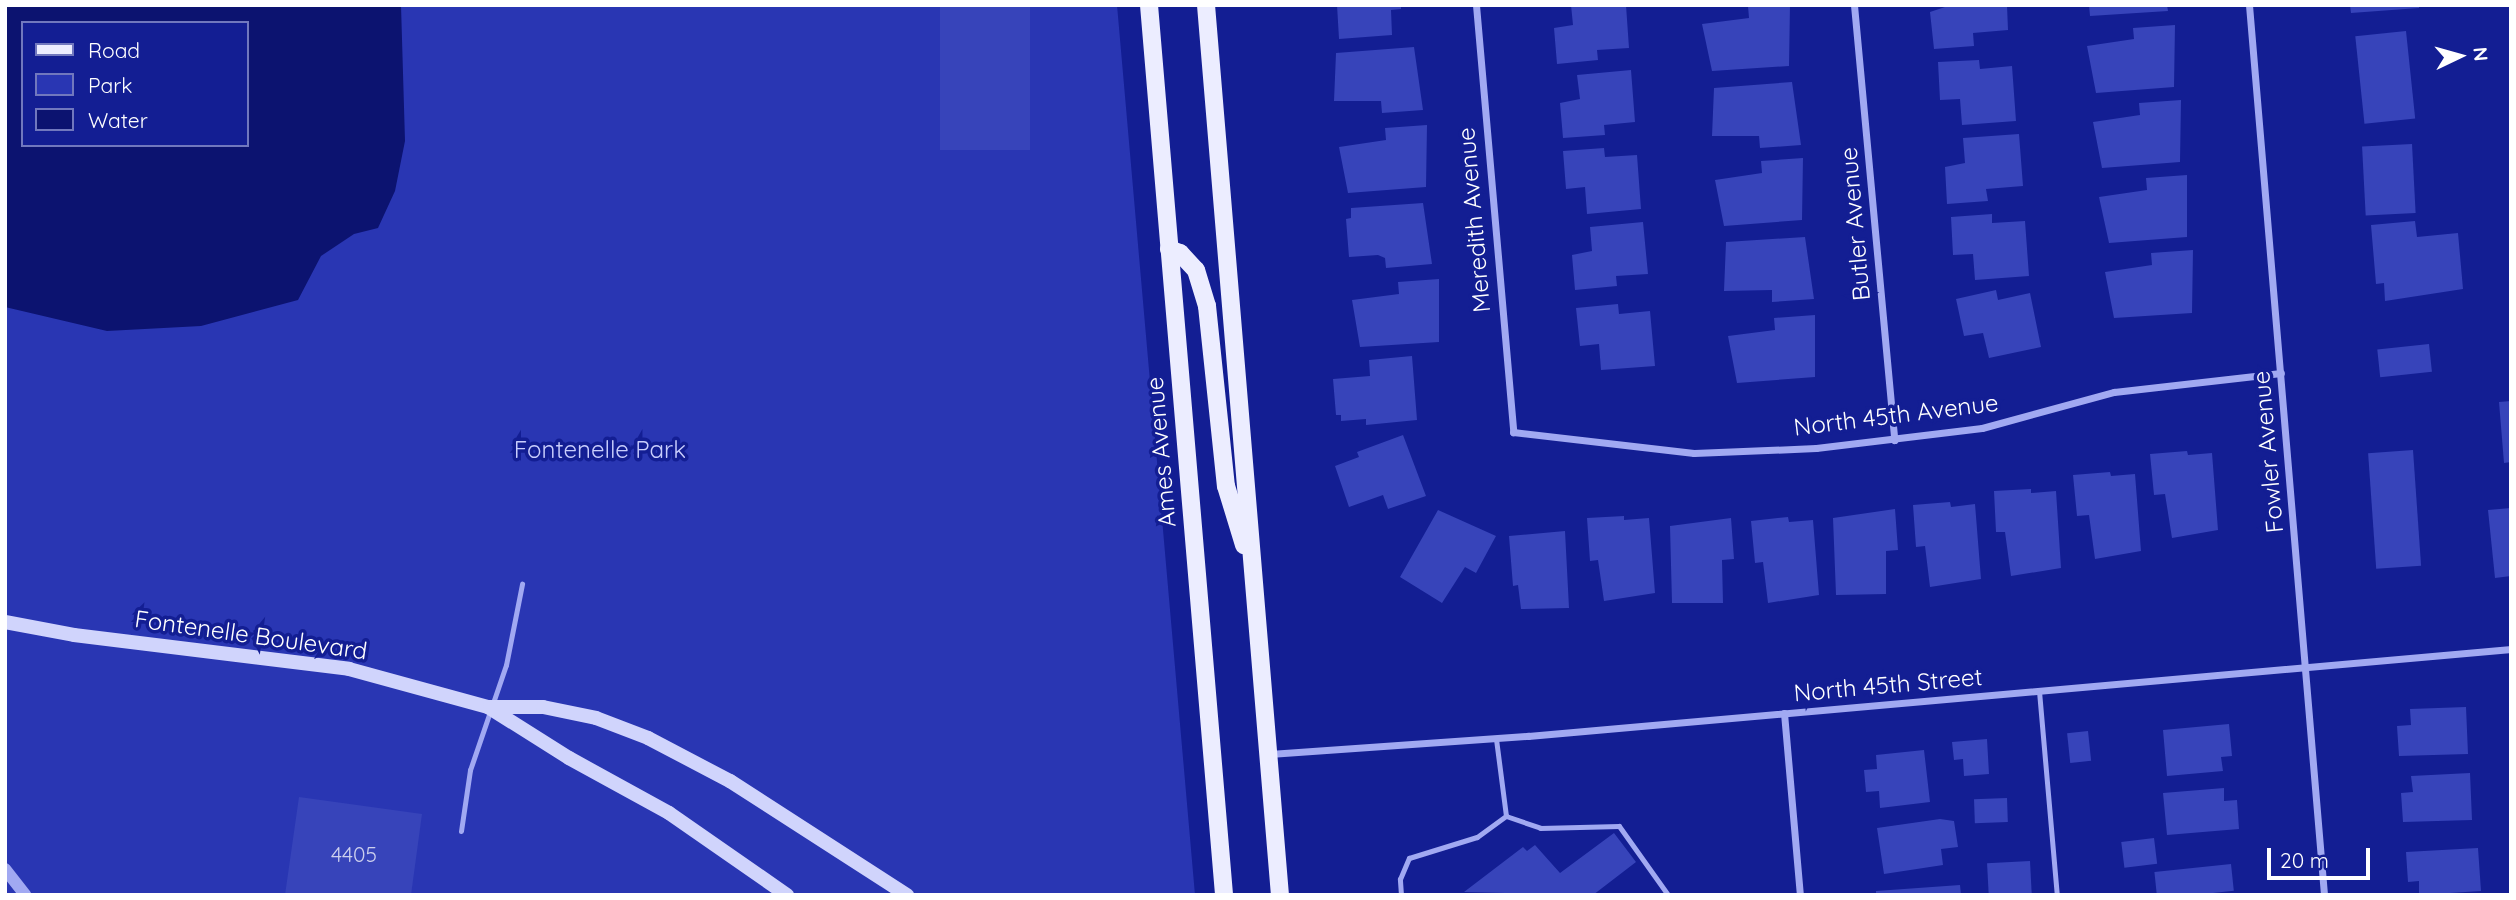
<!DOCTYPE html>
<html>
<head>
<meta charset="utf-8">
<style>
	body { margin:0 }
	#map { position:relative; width:2516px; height:900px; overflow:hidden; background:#131e93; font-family:Quicksand,sans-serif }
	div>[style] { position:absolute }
	.green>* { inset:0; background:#2936b3 }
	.water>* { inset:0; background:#0c1370 }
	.building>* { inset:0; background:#3744ba; transform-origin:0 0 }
	.service>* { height:5px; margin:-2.5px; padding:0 2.5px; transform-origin:2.5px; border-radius:2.5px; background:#a1a9f2 }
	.minor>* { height:7px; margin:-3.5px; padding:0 3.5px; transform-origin:3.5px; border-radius:3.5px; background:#a1a9f2 }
	.tertiary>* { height:12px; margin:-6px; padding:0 6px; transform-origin:6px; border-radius:6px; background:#a1a9f2 }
	.secondary>* { height:14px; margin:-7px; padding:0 7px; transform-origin:7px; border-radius:7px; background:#d0d4fc }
	.primary>* { height:18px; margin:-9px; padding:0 9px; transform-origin:9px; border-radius:9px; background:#ecedff }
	span { translate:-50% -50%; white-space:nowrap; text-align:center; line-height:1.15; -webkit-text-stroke:7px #131e93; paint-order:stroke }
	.number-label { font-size:21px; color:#cdd0ee }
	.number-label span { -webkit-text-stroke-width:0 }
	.street-label { font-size:24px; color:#fff }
	.park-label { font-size:24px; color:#c9cefd }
	.frame { position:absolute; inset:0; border:7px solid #fff; pointer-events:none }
	.legend { position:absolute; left:21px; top:21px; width:228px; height:126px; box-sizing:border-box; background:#131e93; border:2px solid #7178be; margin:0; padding:9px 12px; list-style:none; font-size:21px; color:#fff }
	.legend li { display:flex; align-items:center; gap:14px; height:35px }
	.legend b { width:35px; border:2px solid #7178be }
	.north { position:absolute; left:2425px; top:21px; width:70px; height:70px; -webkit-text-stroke:5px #131e93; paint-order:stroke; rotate:85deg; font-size:19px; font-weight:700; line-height:28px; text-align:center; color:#fff }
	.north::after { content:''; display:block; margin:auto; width:24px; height:32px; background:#fff; clip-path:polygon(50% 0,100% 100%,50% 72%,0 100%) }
	.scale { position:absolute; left:2267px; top:848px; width:103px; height:32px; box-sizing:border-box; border:4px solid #fff; border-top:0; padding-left:9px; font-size:21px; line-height:24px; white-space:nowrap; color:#fff; -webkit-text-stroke:5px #131e93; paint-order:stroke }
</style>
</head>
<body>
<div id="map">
	<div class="green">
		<div style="clip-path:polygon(evenodd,5px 5px,1117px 5px,1195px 895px,5px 895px,5px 5px,23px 23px,247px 23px,247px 145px,23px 145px,23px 23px)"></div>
	</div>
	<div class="water">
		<div style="clip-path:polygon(evenodd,5px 5px,401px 5px,405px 141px,395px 191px,378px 228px,354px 234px,321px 256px,298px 300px,201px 326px,107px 331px,5px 307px,5px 5px,23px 23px,247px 23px,247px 145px,23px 145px,23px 23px)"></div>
	</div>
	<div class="building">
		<div style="left:940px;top:5px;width:90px;height:145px"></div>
		<div style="clip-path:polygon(1337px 5px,1401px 5px,1401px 9px,1391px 10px,1392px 35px,1339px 39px)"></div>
		<div style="clip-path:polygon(1571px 5px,1626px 5px,1629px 48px,1597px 50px,1598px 60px,1557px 64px,1554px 28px,1573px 25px)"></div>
		<div style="clip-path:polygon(1790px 5px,1789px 66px,1712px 71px,1702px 24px,1749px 18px,1748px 6px)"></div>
		<div style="clip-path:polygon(1951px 5px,2007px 5px,2008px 30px,1973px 33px,1974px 46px,1934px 49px,1930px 12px)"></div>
		<div style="clip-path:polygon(2089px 5px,2167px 5px,2168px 11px,2090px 16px)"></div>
		<div style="clip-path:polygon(2350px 5px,2419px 5px,2419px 8px,2351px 13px)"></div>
		<div style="clip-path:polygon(2175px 25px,2174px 87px,2096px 93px,2087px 46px,2134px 39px,2133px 28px)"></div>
		<div style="left:2406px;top:31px;width:88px;height:51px;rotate:84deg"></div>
		<div style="clip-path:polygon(1414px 47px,1423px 110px,1382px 113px,1381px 101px,1334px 101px,1336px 53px)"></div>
		<div style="clip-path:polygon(1979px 60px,1980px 69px,2012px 66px,2016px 121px,1962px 125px,1960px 99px,1940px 100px,1938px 62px)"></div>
		<div style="clip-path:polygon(1631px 70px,1635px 122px,1604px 125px,1605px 135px,1563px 138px,1560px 103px,1580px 99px,1577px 75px)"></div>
		<div style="clip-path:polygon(1792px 82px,1801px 145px,1760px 148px,1759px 136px,1712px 136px,1714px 88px)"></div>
		<div style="clip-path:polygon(2181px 100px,2180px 162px,2102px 168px,2093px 122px,2140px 115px,2139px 103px)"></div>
		<div style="clip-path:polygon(1427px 125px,1426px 187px,1348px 193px,1339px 147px,1386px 140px,1385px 128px)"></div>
		<div style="clip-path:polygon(2019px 134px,2023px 186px,1986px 189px,1988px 201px,1947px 204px,1945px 167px,1965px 163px,1963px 138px)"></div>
		<div style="left:2412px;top:144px;width:69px;height:50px;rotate:87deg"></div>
		<div style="clip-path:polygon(1604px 148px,1605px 157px,1637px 155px,1641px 209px,1587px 214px,1585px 187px,1566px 189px,1563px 151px)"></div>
		<div style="clip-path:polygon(1803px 158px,1802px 220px,1724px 226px,1715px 180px,1762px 173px,1761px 161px)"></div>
		<div style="clip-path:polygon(2187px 175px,2187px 237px,2109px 243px,2099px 197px,2147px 190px,2146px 178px)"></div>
		<div style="clip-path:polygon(1423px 203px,1432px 264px,1386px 268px,1385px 258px,1378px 255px,1349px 257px,1346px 219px,1351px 218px,1351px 208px)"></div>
		<div style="clip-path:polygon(1992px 214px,1992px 223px,2025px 221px,2029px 276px,1975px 280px,1973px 254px,1953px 255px,1951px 217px)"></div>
		<div style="clip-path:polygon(2415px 221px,2417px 237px,2458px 233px,2463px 289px,2385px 301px,2384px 283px,2376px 284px,2371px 225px)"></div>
		<div style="clip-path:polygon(1643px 222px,1648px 274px,1616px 276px,1617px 286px,1575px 290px,1572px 255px,1592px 251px,1590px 227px)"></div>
		<div style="clip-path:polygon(1805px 237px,1814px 299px,1772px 302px,1772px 290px,1724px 291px,1726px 242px)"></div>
		<div style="clip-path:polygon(2193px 250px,2192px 313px,2114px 318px,2105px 272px,2152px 265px,2151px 253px)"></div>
		<div style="clip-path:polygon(1439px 279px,1439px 342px,1360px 347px,1352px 300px,1399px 294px,1398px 282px)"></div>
		<div style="clip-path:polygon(1996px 290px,1998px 300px,2030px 293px,2041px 347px,1989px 358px,1983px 333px,1964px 336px,1956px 299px)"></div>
		<div style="clip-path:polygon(1618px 304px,1619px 314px,1650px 311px,1655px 366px,1601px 370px,1599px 344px,1580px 346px,1576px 308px)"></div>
		<div style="clip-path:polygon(1815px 315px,1815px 377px,1737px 383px,1728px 336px,1775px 330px,1774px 318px)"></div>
		<div style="left:2429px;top:344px;width:28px;height:52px;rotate:84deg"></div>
		<div style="clip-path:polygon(1412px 356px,1417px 420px,1366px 425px,1366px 419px,1341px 421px,1341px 415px,1336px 415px,1333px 379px,1370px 376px,1369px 360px)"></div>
		<div style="clip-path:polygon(2511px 401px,2511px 462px,2504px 463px,2499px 402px)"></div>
		<div style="clip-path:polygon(1403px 435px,1426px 496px,1388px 509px,1383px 495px,1349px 507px,1335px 466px,1359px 457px,1357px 452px)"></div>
		<div style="left:2413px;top:450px;width:116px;height:45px;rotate:86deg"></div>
		<div style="clip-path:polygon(2187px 451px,2188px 455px,2212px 453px,2218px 530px,2172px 538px,2165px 494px,2154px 495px,2150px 454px)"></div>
		<div style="clip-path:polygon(2110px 472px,2111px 476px,2135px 474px,2141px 551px,2095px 559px,2089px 515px,2077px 516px,2073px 475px)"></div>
		<div style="clip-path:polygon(2031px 489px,2031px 493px,2056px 491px,2061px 568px,2011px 576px,2005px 532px,1996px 532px,1994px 491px)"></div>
		<div style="clip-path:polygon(1950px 502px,1951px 507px,1975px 504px,1981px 579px,1930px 587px,1925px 546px,1916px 547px,1913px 505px)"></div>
		<div style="clip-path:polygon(2511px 508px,2511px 576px,2495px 578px,2488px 510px)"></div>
		<div style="clip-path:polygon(1895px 509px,1898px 550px,1886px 551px,1886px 594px,1836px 595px,1833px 518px)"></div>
		<div style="clip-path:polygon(1438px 510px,1496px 536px,1476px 573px,1465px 567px,1442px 603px,1400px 577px)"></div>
		<div style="clip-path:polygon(1624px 516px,1624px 520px,1649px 518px,1655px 593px,1604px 601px,1598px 560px,1590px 561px,1587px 518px)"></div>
		<div style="clip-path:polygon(1788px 517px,1789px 522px,1813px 520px,1819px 595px,1768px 603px,1763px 562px,1755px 563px,1751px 521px)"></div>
		<div style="clip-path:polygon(1731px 518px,1734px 559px,1722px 560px,1723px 603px,1672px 603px,1670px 526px)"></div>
		<div style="clip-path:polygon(1565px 531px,1569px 608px,1521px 609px,1518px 585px,1513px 586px,1509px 536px)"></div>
		<div style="clip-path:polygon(2466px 707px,2468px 754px,2399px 756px,2397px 726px,2411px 725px,2410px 709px)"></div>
		<div style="clip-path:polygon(2229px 724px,2232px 756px,2221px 757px,2223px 771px,2167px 776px,2163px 730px)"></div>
		<div style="left:2088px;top:731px;width:30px;height:21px;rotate:84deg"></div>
		<div style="clip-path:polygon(1987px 739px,1989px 774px,1964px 776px,1963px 759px,1954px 760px,1952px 742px)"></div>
		<div style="clip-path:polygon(1924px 750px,1930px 802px,1880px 808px,1879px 791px,1866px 792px,1864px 770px,1877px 769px,1876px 755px)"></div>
		<div style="clip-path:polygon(2470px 773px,2472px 820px,2403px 822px,2401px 793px,2413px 792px,2411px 776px)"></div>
		<div style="clip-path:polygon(2224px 788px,2224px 801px,2237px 800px,2239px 829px,2167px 835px,2163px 793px)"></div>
		<div style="clip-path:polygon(299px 797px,422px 814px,411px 895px,285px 895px)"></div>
		<div style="left:2007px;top:798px;width:24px;height:33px;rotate:88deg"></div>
		<div style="clip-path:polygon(1940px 819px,1954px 821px,1958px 847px,1941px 849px,1943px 865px,1884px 874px,1877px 828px)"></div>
		<div style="clip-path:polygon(1614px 833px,1636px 862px,1593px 895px,1464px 892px,1523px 847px,1527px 851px,1535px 845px,1560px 873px)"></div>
		<div style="left:2154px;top:838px;width:26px;height:33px;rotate:83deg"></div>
		<div style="clip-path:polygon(2478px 848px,2481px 891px,2419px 895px,2419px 881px,2408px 882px,2406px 852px)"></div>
		<div style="left:2030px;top:861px;width:34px;height:43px;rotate:87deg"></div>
		<div style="left:2231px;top:864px;width:27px;height:77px;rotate:84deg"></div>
		<div style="clip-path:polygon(1960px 885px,1961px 895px,1876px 895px,1876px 891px)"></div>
	</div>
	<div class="service">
		<div style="left:2511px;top:5px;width:3px;rotate:90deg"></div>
		<div style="left:2039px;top:691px;width:205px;rotate:85deg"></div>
		<div style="left:1506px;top:816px;width:36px;rotate:19deg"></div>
		<div style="left:1540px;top:828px;width:79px;rotate:-1.5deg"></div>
		<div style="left:1619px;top:826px;width:85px;rotate:54.6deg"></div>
		<div style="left:461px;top:831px;width:62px;rotate:-81.6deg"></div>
		<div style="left:470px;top:770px;width:111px;rotate:-71.1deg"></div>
		<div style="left:506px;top:665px;width:83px;rotate:-78.8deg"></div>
		<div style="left:1401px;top:895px;width:16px;rotate:-94deg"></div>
		<div style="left:1400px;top:879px;width:23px;rotate:-67deg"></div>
		<div style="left:1409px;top:858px;width:71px;rotate:-17.2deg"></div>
		<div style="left:1477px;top:837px;width:36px;rotate:-36deg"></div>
		<div style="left:1506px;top:816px;width:78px;rotate:-97.4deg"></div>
	</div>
	<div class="minor">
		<div style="left:1476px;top:5px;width:429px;rotate:85deg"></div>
		<div style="left:1513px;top:432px;width:182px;rotate:6.6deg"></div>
		<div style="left:1694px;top:453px;width:122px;rotate:-2.3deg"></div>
		<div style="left:1816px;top:448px;width:167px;rotate:-6.9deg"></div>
		<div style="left:1982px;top:428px;width:137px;rotate:-15.3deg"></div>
		<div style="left:2114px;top:392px;width:168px;rotate:-6.5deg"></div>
		<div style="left:1854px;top:5px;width:437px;rotate:84.7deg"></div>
		<div style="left:2249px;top:5px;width:893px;rotate:85.18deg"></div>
		<div style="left:1784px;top:713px;width:183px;rotate:85deg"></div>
		<div style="left:1269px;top:754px;width:260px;rotate:-4deg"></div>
		<div style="left:1528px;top:736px;width:987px;rotate:-5.06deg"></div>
	</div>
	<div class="tertiary">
		<div style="left:5px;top:869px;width:33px;rotate:52deg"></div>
	</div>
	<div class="secondary">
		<div style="left:5px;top:622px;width:70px;rotate:10.7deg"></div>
		<div style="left:74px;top:635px;width:277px;rotate:7deg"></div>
		<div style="left:349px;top:669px;width:144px;rotate:15.3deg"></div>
		<div style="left:488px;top:707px;width:96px;rotate:32.2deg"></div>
		<div style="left:569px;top:758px;width:114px;rotate:28.8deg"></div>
		<div style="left:669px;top:813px;width:144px;rotate:34.8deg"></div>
		<div style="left:490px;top:707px;width:53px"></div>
		<div style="left:543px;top:707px;width:54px;rotate:11.7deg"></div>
		<div style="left:596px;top:718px;width:56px;rotate:21deg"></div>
		<div style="left:648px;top:738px;width:93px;rotate:27.7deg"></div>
		<div style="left:730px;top:781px;width:211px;rotate:32.8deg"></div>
	</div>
	<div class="primary">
		<div style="left:1149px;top:5px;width:893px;rotate:85.18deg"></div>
		<div style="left:1206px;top:5px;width:893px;rotate:85.25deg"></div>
		<div style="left:1169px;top:249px;width:12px;rotate:20deg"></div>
		<div style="left:1180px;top:253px;width:23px;rotate:47deg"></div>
		<div style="left:1196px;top:270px;width:38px;rotate:73deg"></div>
		<div style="left:1207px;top:306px;width:181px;rotate:84deg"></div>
		<div style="left:1226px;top:486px;width:62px;rotate:73deg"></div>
	</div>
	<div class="number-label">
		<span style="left:354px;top:854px">4405</span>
	</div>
	<div class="street-label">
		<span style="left:1474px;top:220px;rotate:-95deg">Meredith Avenue</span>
		<span style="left:1855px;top:224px;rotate:-95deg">Butler Avenue</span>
		<span style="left:1896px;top:415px;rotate:-7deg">North 45th Avenue</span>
		<span style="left:1161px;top:452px;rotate:-95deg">Ames Avenue</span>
		<span style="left:2268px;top:452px;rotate:-95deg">Fowler Avenue</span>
		<span style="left:251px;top:635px;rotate:8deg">Fontenelle Boulevard</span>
		<span style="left:1888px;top:685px;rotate:-5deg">North 45th Street</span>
	</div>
	<div class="park-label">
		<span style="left:600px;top:450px">Fontenelle Park</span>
	</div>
	<div class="frame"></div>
	<ul class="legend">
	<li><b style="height:9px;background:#ecedff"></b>Road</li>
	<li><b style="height:19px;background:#2936b3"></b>Park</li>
	<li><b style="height:19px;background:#0c1370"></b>Water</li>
	</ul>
	<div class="north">N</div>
	<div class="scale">20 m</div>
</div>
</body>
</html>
